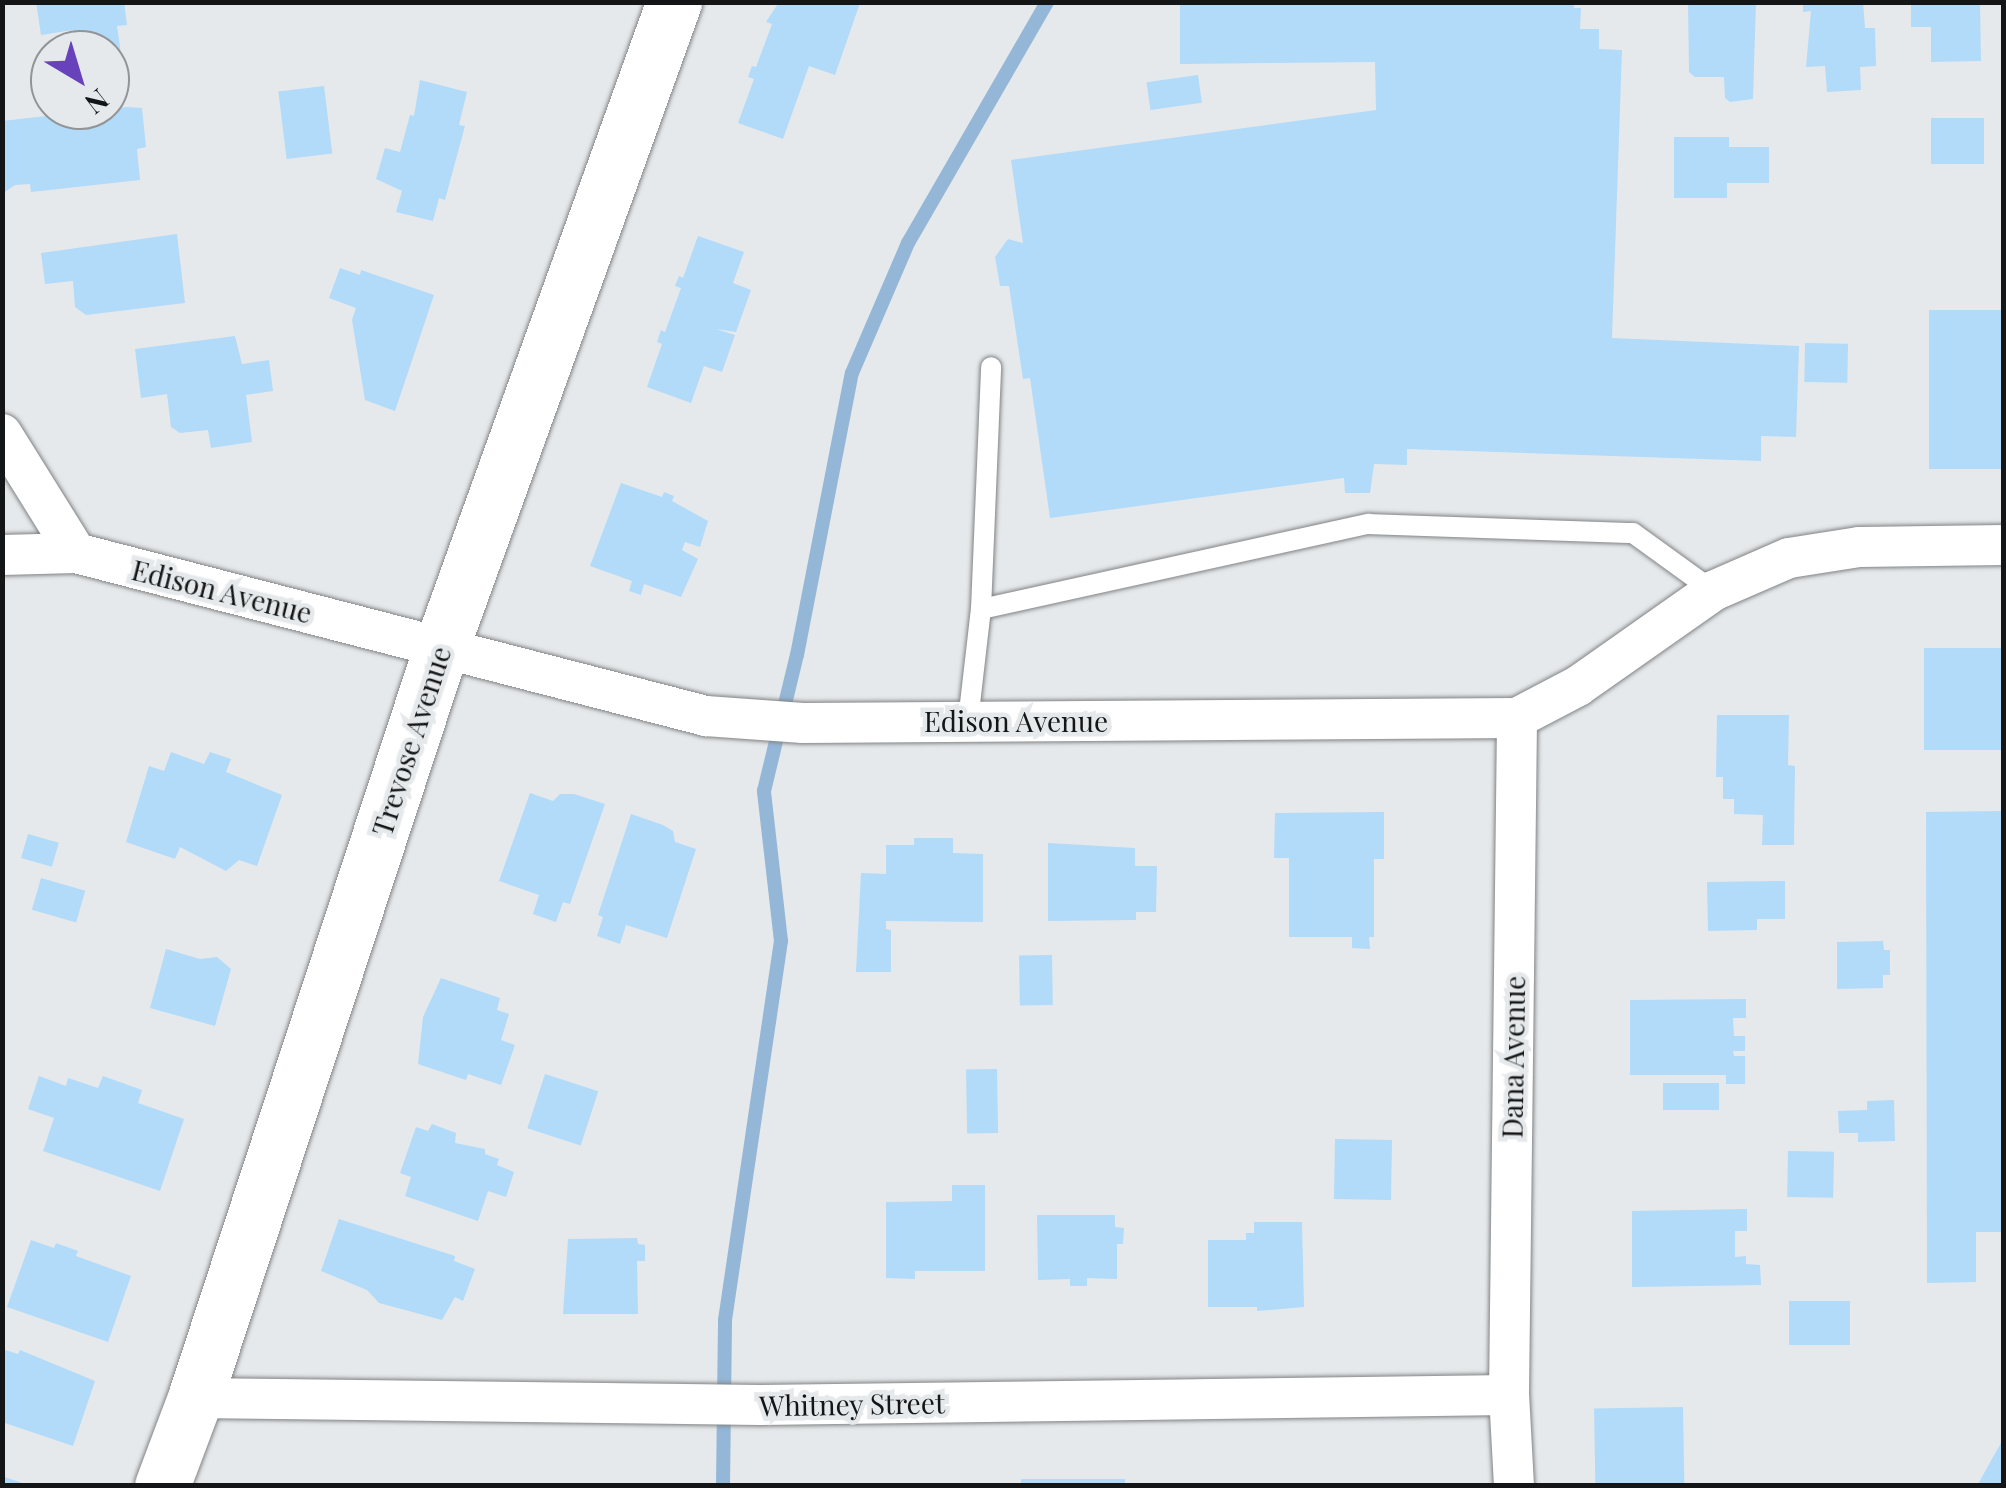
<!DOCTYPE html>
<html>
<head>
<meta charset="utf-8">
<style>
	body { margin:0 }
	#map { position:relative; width:2006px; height:1488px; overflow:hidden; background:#e6e9eb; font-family:"Playfair Display",serif }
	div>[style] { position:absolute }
	.stream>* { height:14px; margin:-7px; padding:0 7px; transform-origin:7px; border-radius:7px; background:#94b7d7 }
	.building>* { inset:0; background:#b2daf9; transform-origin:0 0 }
	.roads { filter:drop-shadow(0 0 2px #818385) drop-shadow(0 0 2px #818385) }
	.lane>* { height:20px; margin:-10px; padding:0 10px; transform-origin:10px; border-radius:10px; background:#fff }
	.street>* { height:40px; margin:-20px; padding:0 20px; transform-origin:20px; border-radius:20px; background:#fff }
	.secondary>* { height:55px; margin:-27.5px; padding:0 27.5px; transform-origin:27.5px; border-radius:27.5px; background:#fff }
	span { translate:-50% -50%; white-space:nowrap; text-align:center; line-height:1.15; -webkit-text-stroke:9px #e6e9eb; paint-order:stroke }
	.street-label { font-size:28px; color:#141516 }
	.frame { position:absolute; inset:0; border:5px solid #141516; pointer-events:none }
	.north { position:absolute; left:30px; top:30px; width:100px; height:100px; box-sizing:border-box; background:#e6e9eb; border:2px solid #929496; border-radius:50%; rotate:142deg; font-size:28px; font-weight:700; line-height:40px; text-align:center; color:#141516 }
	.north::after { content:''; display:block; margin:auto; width:35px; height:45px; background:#6742ba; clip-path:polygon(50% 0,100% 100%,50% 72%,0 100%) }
</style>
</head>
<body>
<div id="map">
	<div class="stream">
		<div style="left:723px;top:1486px;width:166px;rotate:-89.3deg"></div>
		<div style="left:725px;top:1320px;width:383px;rotate:-81.6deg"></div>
		<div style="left:781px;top:941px;width:151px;rotate:-96.5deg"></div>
		<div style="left:764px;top:791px;width:140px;rotate:-76.4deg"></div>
		<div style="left:797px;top:655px;width:287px;rotate:-79deg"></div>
		<div style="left:852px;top:373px;width:142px;rotate:-66.7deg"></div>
		<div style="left:908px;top:243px;width:278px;rotate:-60deg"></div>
	</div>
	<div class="building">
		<div style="clip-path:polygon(36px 2px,124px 2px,127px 25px,117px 26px,122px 61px,110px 63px,110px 50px,76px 50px,73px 30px,41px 35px)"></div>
		<div style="clip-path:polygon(779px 2px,860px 3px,835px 75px,809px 66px,783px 139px,738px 123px,754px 79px,748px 77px,752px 66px,756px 67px,772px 24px,766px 22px)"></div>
		<div style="clip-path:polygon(1180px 2px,1574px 2px,1574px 8px,1581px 8px,1580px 29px,1599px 29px,1599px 49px,1622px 50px,1612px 338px,1799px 346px,1796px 437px,1761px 436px,1761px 461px,1407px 449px,1407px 465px,1374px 464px,1370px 493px,1345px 493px,1344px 478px,1050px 518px,1030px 378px,1023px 379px,1009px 286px,1000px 286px,995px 257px,1008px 239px,1023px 243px,1011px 160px,1376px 110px,1375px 62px,1180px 64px)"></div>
		<div style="clip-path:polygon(1688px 2px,1756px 2px,1753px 99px,1730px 102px,1725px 98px,1724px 77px,1695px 77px,1689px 72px)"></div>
		<div style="clip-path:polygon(1803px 2px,1863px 2px,1865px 28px,1875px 28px,1876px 66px,1860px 67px,1861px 90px,1827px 92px,1825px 66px,1806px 67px,1811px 11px,1803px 12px)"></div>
		<div style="clip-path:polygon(1911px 2px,1980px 2px,1981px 61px,1931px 62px,1931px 27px,1911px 27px)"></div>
		<div style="left:1198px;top:75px;width:28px;height:52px;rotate:82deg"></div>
		<div style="clip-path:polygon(420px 80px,467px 92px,459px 125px,465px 126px,445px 200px,439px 198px,433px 221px,396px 212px,402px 191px,376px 179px,385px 148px,400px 152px,410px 115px,414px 116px)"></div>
		<div style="left:324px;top:86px;width:68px;height:46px;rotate:83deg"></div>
		<div style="clip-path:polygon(126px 107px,142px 108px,146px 147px,137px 149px,140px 180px,31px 192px,30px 184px,15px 185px,2px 194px,2px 121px)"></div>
		<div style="left:1984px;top:118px;width:46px;height:53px;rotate:90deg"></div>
		<div style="clip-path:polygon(1674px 137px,1729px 137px,1729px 147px,1769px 147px,1769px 183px,1727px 183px,1727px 198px,1674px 198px)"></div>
		<div style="clip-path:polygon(177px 234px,185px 303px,86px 315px,75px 307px,73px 281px,45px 284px,41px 253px)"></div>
		<div style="clip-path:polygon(698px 236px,744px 252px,733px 283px,751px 290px,736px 332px,716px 329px,735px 335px,722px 372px,704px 366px,691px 403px,647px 387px,662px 344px,657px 342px,661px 330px,665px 332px,681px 288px,675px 286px,679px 276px,683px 278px)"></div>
		<div style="clip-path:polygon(340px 268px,360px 275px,361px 270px,434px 295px,395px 411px,365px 400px,352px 320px,356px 308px,329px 298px)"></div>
		<div style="left:2004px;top:310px;width:159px;height:75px;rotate:90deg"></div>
		<div style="clip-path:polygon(235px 336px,242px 364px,269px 360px,273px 391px,246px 395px,252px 442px,211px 448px,208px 430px,180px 433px,171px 427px,167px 394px,141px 398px,135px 349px)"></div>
		<div style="left:1805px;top:343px;width:43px;height:39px;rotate:1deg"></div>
		<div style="clip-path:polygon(621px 483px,662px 497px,664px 492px,674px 496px,672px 501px,708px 521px,700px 547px,685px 542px,682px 550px,698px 559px,681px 597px,644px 584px,641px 595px,629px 591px,632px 581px,590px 566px)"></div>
		<div style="left:2004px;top:648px;width:102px;height:80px;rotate:90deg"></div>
		<div style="clip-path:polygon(1717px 715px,1789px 715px,1788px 765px,1795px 766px,1794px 845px,1762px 845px,1763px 815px,1734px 814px,1734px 799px,1723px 799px,1723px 777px,1716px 777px)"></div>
		<div style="clip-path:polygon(171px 752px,204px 764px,210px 752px,231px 759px,226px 772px,282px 795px,257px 866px,239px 860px,226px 871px,180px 847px,175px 859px,126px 842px,149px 766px,164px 771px)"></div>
		<div style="clip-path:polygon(530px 793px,553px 801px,560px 794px,574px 794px,605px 804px,570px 904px,563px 902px,556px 922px,533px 914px,539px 895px,499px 881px)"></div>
		<div style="clip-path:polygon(2004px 811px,2004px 1232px,1976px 1232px,1976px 1282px,1927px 1283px,1926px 812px)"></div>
		<div style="clip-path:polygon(1384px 812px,1384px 859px,1374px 859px,1374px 937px,1369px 937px,1370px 949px,1352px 948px,1352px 937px,1289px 937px,1289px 858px,1274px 858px,1275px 813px)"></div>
		<div style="clip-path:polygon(631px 814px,663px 825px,673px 831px,675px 842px,696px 849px,667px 938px,626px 925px,620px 944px,597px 936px,603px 917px,598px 915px)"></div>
		<div style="left:28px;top:834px;width:32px;height:25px;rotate:16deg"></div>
		<div style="clip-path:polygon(914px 838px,953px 838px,953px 853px,983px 854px,983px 922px,886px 921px,886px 929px,891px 930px,891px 972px,856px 972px,861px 873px,886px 874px,886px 845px,914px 845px)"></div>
		<div style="clip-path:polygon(1048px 843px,1135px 848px,1135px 866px,1157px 866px,1156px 912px,1136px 912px,1136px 920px,1048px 921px)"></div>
		<div style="left:41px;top:878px;width:46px;height:33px;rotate:16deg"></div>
		<div style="clip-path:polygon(1785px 881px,1785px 919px,1757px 919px,1757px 930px,1708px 931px,1707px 882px)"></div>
		<div style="clip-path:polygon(1883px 941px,1884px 950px,1890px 950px,1890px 975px,1883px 975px,1883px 988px,1837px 989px,1837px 942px)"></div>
		<div style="clip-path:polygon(166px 949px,200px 959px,217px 957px,231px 969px,215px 1026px,150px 1008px)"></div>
		<div style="left:1052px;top:955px;width:50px;height:33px;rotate:89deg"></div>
		<div style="clip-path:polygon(441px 978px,500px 998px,497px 1010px,509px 1014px,501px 1040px,515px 1045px,501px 1085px,468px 1074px,466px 1080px,418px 1064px,423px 1017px)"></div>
		<div style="clip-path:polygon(1746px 999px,1746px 1018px,1733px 1018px,1734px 1036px,1745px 1036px,1745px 1051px,1733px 1051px,1734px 1056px,1745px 1056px,1745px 1084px,1726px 1084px,1726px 1075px,1630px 1075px,1630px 1000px)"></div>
		<div style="left:997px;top:1069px;width:64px;height:31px;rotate:89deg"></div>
		<div style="left:545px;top:1074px;width:56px;height:57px;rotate:18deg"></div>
		<div style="clip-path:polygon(39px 1076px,66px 1086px,68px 1078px,98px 1088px,103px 1076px,142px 1090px,138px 1103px,184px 1119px,160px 1191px,43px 1151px,54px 1118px,28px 1109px)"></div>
		<div style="left:1719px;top:1083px;width:27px;height:56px;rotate:90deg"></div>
		<div style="clip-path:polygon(1894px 1100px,1895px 1141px,1858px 1142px,1858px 1133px,1839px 1133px,1838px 1111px,1867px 1110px,1867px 1101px)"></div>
		<div style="clip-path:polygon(432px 1124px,456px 1133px,455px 1143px,485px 1149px,485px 1154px,499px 1159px,497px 1165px,514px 1172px,506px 1197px,488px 1191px,478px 1221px,405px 1196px,411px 1177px,400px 1173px,416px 1127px,428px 1131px)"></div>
		<div style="left:1335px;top:1139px;width:57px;height:60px;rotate:1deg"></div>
		<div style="left:1788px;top:1151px;width:46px;height:46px;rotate:1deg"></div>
		<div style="clip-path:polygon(952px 1185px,985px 1185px,985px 1271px,915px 1271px,915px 1279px,886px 1278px,886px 1202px,952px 1201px)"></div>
		<div style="clip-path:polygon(1747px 1209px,1747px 1231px,1735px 1231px,1735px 1257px,1746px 1256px,1746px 1264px,1760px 1265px,1761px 1285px,1632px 1287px,1632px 1211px)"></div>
		<div style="clip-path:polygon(1037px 1215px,1115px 1215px,1115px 1227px,1124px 1228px,1123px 1244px,1117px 1244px,1117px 1279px,1087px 1278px,1087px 1286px,1070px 1286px,1070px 1279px,1038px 1280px)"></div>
		<div style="clip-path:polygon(339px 1219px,455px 1256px,454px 1261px,475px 1269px,463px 1301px,455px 1297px,442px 1320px,379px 1303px,367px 1290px,321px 1271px)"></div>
		<div style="clip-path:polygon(1254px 1222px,1302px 1222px,1304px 1307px,1257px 1311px,1257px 1307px,1208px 1307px,1208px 1240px,1246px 1240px,1246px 1233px,1254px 1233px)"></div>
		<div style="clip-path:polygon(637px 1238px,638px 1244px,645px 1245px,645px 1261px,637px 1261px,638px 1314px,563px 1314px,568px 1239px)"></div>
		<div style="clip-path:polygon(31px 1240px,54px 1248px,56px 1243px,78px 1251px,76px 1256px,131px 1276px,108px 1342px,7px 1307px)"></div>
		<div style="left:1789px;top:1301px;width:61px;height:44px"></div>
		<div style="clip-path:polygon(2px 1349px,18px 1354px,20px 1350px,95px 1381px,73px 1446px,2px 1422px)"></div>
		<div style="left:1683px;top:1407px;width:79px;height:89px;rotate:89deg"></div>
		<div style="clip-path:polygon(2004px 1438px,2004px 1486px,1977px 1486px,1993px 1457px)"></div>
		<div style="clip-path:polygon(2px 1476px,28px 1485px,28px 1486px,2px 1486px)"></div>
		<div style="left:1021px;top:1479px;width:104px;height:7px"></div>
	</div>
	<div class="roads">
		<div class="lane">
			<div style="left:981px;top:609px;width:242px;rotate:-87.6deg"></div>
			<div style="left:968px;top:721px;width:113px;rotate:-83.4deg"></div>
			<div style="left:981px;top:609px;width:397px;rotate:-12.4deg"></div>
			<div style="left:1369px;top:524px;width:264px;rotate:2deg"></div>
			<div style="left:1633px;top:533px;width:99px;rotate:35.9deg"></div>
		</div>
		<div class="street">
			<div style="left:2px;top:434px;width:140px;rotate:58.1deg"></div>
			<div style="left:2px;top:555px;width:74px;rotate:-1.5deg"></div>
			<div style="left:76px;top:553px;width:651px;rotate:14.51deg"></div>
			<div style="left:706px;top:716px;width:97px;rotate:4.1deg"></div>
			<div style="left:803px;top:723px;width:714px;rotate:-0.4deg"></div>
			<div style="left:1517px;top:718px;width:69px;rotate:-27.7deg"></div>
			<div style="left:1578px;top:686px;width:165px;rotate:-35.1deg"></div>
			<div style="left:1713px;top:591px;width:83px;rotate:-23.5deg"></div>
			<div style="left:1789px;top:558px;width:71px;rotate:-8.9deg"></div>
			<div style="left:1859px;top:547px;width:145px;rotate:-0.8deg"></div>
			<div style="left:195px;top:1398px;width:565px;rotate:0.71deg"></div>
			<div style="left:760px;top:1405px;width:749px;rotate:-0.76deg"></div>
			<div style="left:1514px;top:1486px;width:91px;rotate:-93.1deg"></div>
			<div style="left:1509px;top:1395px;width:677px;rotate:-89.32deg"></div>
		</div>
		<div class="secondary">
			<div style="left:162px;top:1486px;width:94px;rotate:-69.4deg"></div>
			<div style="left:195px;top:1398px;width:789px;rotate:-71.84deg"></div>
			<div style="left:441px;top:648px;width:687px;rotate:-70.17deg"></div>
		</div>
	</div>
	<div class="street-label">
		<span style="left:222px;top:591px;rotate:14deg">Edison Avenue</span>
		<span style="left:1016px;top:721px">Edison Avenue</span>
		<span style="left:411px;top:741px;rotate:-72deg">Trevose Avenue</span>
		<span style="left:1513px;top:1057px;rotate:-89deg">Dana Avenue</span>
		<span style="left:852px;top:1404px;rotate:-1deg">Whitney Street</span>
	</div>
	<div class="frame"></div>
	<div class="north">N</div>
</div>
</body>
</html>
